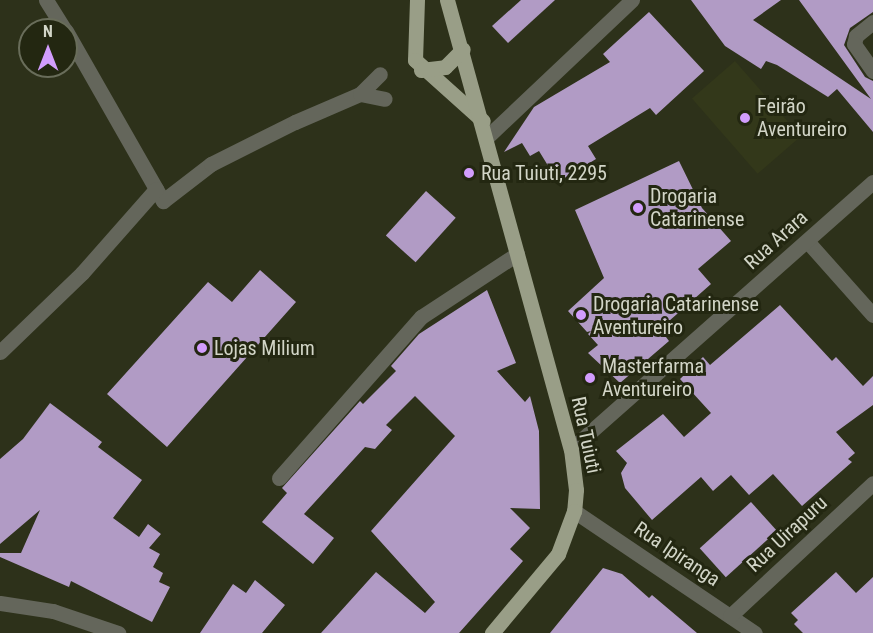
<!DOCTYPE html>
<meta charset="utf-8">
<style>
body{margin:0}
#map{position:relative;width:873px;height:633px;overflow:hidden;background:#2d311a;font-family:"Roboto Condensed",sans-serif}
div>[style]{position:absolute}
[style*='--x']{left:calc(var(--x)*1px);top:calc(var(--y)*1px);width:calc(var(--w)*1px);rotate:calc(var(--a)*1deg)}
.built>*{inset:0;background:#33381a;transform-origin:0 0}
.building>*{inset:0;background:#b19bc5;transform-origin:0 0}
.minor>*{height:15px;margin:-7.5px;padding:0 7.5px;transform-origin:7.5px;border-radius:7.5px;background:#64665b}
.major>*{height:15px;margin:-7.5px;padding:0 7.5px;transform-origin:7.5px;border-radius:7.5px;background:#999e87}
.dots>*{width:16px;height:16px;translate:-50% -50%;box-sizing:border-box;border:3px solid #232711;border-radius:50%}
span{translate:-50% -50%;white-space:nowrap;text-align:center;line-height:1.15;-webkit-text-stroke:6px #232711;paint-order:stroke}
.poi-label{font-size:20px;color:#d2d5c7}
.left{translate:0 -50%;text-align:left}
.street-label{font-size:20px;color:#d2d5c7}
.north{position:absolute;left:18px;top:18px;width:60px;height:60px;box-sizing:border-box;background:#232711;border:2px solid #696d5a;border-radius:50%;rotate:0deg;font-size:16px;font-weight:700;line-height:24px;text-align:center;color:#d2d5c7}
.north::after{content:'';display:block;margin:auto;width:21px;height:27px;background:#d29dfd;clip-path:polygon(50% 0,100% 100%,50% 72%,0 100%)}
</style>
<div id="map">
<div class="built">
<i style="left:735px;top:61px;width:100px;height:57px;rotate:49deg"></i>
</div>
<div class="building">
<i style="clip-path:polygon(521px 0,555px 0,508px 43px,492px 26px)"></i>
<i style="clip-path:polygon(691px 0,781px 0,753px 20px,871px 99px,799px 0,873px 0,873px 12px,850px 28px,844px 45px,865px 77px,873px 81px,873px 132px,837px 89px,828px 97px,777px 65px,766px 61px,761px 69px,725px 46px)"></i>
<i style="clip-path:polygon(649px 12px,704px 71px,656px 115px,650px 108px,588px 146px,596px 159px,558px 182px,539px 151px,530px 156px,522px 143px,504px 152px,534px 107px,610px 62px,603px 54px)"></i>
<i style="clip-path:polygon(679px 161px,702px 208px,731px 241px,698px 269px,711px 284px,660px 329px,669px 341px,620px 383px,588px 353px,598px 345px,588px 334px,591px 331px,587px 332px,568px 311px,604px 278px,575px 210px)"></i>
<i style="left:426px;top:191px;width:40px;height:60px;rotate:42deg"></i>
<i style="clip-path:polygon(260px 270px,296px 302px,167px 447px,107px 394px,208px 282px,232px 302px)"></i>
<i style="clip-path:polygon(487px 290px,516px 363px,497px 371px,525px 402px,530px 396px,539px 431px,540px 509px,510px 508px,530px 528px,510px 549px,523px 561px,459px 633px,321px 633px,376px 572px,425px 613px,435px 602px,371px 531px,455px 436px,415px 396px,386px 425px,392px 430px,375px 449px,365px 447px,304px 514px,334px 538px,313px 564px,262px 522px,287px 493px,282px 488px,360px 401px,363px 404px,396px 371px,391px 366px,419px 334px)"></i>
<i style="clip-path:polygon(780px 305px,832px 361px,836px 357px,863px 386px,873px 376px,873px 405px,836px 432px,855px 453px,848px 459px,852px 462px,802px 506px,773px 474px,749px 495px,731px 475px,713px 491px,701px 477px,652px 520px,625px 488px,621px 473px,627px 463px,616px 451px,663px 414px,684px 437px,711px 413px,680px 379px,703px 357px,710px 365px)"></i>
<i style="clip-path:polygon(50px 403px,102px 442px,98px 447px,142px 480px,113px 518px,139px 537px,148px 524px,161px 534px,149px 548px,160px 554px,153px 567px,163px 573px,159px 582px,170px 587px,152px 622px,71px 581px,69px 587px,0 557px,0 553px,21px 553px,40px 510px,0 544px,0 459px,23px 439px)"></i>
<i style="left:751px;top:502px;width:39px;height:69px;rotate:48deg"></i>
<i style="clip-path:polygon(603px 568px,622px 574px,649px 598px,652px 595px,697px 633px,550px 633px)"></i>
<i style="clip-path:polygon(836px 572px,856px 593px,873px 577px,873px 633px,803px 633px,794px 624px,798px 620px,791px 613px)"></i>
<i style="clip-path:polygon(255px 580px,285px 605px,262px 633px,200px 633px,233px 584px,246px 593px)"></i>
</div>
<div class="minor">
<i style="--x:46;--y:0;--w:36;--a:58"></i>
<i style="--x:873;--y:22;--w:22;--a:141"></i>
<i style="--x:856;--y:36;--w:8;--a:104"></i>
<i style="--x:854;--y:44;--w:33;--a:55"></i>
<i style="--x:66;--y:31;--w:196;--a:60.3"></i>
<i style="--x:163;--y:201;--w:61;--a:-37.6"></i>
<i style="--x:211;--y:164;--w:94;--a:-26.6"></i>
<i style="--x:295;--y:122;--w:71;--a:-23.3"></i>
<i style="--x:360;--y:94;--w:25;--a:11"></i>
<i style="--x:360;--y:94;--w:28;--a:-45"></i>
<i style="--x:486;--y:138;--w:201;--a:-43.4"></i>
<i style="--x:807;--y:241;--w:99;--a:48.3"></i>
<i style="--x:0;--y:352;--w:114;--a:-43.9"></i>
<i style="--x:82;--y:273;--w:112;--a:-48.6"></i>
<i style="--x:571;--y:449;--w:403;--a:-41.5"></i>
<i style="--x:279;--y:478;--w:215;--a:-48.6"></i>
<i style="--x:421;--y:317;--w:115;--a:-33.3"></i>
<i style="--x:574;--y:511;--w:218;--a:34"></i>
<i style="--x:0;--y:603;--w:54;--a:8.6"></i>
<i style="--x:53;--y:611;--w:69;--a:18.7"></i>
<i style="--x:730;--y:616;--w:195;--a:-42.9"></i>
</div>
<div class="major">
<i style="--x:417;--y:0;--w:60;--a:91.9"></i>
<i style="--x:415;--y:60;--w:91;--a:41.9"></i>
<i style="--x:447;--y:0;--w:466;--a:74.6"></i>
<i style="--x:571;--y:449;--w:41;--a:83"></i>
<i style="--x:576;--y:490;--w:21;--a:95"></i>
<i style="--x:574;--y:511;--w:46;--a:110.4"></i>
<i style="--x:558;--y:554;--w:103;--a:129.9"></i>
<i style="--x:421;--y:70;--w:24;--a:-7"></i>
<i style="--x:445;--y:67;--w:25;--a:-45"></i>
</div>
<div class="dots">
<i style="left:745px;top:118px;background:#d29dfd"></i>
<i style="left:469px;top:173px;background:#d29dfd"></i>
<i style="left:638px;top:208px;background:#d29dfd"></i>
<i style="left:581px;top:315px;background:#d29dfd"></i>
<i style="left:202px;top:348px;background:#d29dfd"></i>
<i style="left:590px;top:378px;background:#d29dfd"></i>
</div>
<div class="poi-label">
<span class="left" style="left:757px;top:118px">Feirão<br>Aventureiro</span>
<span class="left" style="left:481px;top:173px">Rua Tuiuti, 2295</span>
<span class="left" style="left:650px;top:208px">Drogaria<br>Catarinense</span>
<span class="left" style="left:593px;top:316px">Drogaria Catarinense<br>Aventureiro</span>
<span class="left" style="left:214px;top:348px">Lojas Milium</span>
<span class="left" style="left:602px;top:378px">Masterfarma<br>Aventureiro</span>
</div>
<div class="street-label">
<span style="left:776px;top:240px;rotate:-42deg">Rua Arara</span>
<span style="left:586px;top:435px;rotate:78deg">Rua Tuiuti</span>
<span style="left:787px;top:534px;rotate:-43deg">Rua Uirapuru</span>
<span style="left:677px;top:554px;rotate:34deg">Rua Ipiranga</span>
</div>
<div class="north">N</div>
</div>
